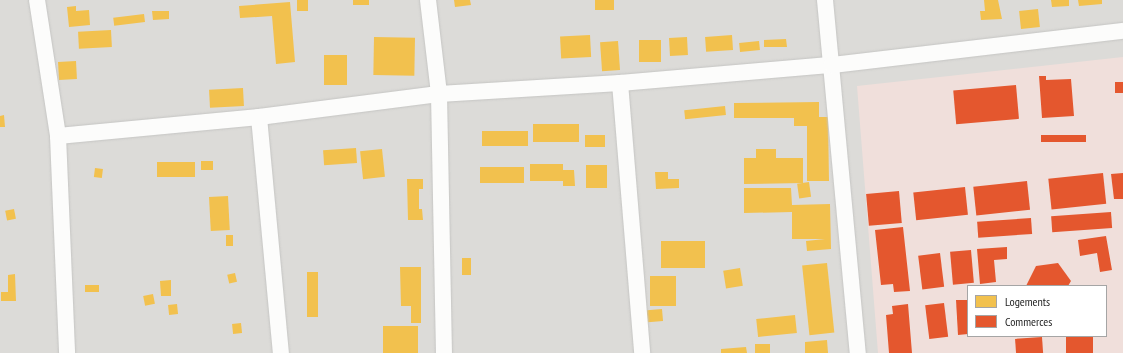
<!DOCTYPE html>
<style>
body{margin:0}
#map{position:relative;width:1123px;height:353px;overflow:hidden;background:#edece7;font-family:"PT Sans Narrow",sans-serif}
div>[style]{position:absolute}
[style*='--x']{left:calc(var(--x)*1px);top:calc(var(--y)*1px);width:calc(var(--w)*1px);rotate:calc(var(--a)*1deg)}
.residential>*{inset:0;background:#dcdbd8}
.commercial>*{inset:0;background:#f0dfdb}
.homes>*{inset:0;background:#f2c14e;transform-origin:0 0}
.shops>*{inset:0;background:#e4572e;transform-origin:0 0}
.roads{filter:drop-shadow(0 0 1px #c5c5c3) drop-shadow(0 0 1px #c5c5c3)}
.street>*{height:16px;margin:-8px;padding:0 8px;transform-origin:8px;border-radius:8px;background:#fcfcfb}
span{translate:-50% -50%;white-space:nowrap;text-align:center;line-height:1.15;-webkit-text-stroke:4px #fff;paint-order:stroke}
.legend{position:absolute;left:967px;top:285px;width:140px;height:52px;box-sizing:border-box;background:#fff;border:1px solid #a5a5a5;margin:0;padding:5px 7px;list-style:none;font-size:12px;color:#1e1e1e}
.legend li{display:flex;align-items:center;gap:8px;height:20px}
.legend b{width:20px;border:1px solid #a5a5a5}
</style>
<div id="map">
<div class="residential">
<i style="clip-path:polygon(evenodd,0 0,1123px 0,1123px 353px,0 353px,0 0,968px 286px,1106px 286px,1106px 336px,968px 336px,968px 286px)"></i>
</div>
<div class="commercial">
<i style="clip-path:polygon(evenodd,1123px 57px,1123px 353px,878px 353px,857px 86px,1123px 57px,968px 286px,1106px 286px,1106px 336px,968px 336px,968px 286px)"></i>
</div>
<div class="homes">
<i style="left:297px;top:0;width:11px;height:11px"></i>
<i style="left:353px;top:0;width:16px;height:5px"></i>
<i style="clip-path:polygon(454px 0,470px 0,471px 5px,455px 7px)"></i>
<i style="left:595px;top:0;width:19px;height:10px"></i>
<i style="clip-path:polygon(984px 0,998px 0,1002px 19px,981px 20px,980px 11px,985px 11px)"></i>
<i style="clip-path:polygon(1051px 0,1069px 0,1069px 6px,1052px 7px)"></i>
<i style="clip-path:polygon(1078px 0,1102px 0,1102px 4px,1079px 6px)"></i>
<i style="clip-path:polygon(290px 2px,295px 62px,276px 64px,272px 16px,240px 18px,239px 6px)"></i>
<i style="clip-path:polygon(76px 6px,76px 11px,89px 10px,90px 25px,69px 27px,67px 7px)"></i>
<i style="left:1038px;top:9px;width:18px;height:19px;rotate:84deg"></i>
<i style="clip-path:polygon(152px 11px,169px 11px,169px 19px,153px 20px)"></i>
<i style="left:144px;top:14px;width:8px;height:31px;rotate:83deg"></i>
<i style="left:111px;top:30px;width:17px;height:33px;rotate:87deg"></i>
<i style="left:590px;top:35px;width:22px;height:30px;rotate:87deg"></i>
<i style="left:732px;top:35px;width:15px;height:27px;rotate:86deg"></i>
<i style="left:374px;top:37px;width:41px;height:38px;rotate:1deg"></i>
<i style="left:687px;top:37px;width:18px;height:18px;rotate:87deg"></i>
<i style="clip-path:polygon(786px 39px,787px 47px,764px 47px,764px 40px)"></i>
<i style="left:639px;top:40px;width:22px;height:22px"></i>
<i style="left:618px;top:41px;width:29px;height:18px;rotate:86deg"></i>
<i style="left:759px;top:41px;width:9px;height:20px;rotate:84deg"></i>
<i style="left:324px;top:55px;width:23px;height:30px"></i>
<i style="left:76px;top:61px;width:18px;height:18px;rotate:87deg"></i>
<i style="left:243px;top:88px;width:18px;height:34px;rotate:87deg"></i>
<i style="clip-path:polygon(819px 102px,819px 117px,828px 117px,829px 181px,807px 181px,807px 126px,794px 126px,794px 118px,734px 118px,734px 103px)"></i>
<i style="left:725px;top:106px;width:9px;height:41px;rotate:84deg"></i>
<i style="clip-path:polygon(4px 115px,5px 127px,0 127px,0 116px)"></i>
<i style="left:579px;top:124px;width:18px;height:46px;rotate:90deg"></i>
<i style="left:528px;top:131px;width:15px;height:46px;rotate:90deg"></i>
<i style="left:585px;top:135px;width:20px;height:12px"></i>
<i style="left:356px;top:148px;width:15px;height:33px;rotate:86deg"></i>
<i style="left:382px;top:149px;width:28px;height:22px;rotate:84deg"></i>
<i style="clip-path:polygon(756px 149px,776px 149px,776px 158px,803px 158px,803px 183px,744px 184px,744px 158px,756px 158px)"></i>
<i style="left:201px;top:161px;width:12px;height:9px"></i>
<i style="left:195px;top:162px;width:15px;height:38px;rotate:90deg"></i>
<i style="clip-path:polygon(530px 164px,563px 164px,563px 170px,574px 170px,575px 186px,563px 186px,563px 181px,530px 181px)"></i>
<i style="left:586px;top:165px;width:21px;height:23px"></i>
<i style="left:480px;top:167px;width:44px;height:16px"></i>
<i style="left:95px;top:168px;width:8px;height:9px;rotate:7deg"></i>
<i style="clip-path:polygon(655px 172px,668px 172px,668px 179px,679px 179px,679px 188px,656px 189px)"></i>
<i style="clip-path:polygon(407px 179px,423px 179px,423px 189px,419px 189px,419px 209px,422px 209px,423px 220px,408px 220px)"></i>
<i style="left:809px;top:182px;width:15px;height:12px;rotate:82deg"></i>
<i style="clip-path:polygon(744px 188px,791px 188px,792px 205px,830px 204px,831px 249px,807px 251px,806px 241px,825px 239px,792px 239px,792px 212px,744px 213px)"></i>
<i style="left:228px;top:196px;width:34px;height:19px;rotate:87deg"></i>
<i style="left:14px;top:209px;width:10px;height:9px;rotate:79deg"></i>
<i style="left:226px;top:235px;width:7px;height:11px"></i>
<i style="left:661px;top:241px;width:44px;height:27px"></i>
<i style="left:462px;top:258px;width:9px;height:17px"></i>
<i style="left:827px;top:263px;width:70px;height:25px;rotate:84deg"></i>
<i style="clip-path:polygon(400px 267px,421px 267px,421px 323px,411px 323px,411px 306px,401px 306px)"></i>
<i style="left:740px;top:268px;width:18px;height:17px;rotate:81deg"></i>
<i style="left:307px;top:272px;width:11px;height:45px"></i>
<i style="left:235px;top:273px;width:9px;height:8px;rotate:77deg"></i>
<i style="clip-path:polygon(15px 274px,16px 301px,1px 301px,1px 292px,8px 292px,8px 275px)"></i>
<i style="left:676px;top:276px;width:30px;height:26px;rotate:90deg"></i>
<i style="clip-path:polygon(171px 280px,171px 296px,161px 296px,160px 281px)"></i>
<i style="left:99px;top:285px;width:7px;height:14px;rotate:90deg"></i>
<i style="left:153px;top:294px;width:10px;height:10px;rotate:79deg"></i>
<i style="left:177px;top:304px;width:10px;height:9px;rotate:84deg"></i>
<i style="left:662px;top:309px;width:12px;height:18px;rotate:85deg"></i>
<i style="left:795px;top:315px;width:18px;height:39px;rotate:84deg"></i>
<i style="left:241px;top:323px;width:10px;height:9px;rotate:84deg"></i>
<i style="left:383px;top:326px;width:35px;height:27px"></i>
<i style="clip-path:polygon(827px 340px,828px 353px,805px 353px,805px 342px)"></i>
<i style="left:755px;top:344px;width:15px;height:9px"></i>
<i style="clip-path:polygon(746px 347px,747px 353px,721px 353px,721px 349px)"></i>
</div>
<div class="shops">
<i style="clip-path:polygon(1039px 76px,1046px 76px,1046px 80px,1071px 79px,1074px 116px,1042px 118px)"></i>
<i style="left:1115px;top:82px;width:8px;height:11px"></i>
<i style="left:1016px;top:85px;width:34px;height:63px;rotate:85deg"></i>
<i style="left:1086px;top:135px;width:7px;height:45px;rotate:90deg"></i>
<i style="left:1103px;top:173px;width:31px;height:55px;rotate:84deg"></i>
<i style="clip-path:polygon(1123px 173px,1123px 199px,1114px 199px,1111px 174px)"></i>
<i style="left:1027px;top:181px;width:29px;height:54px;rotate:84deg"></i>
<i style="left:965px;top:187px;width:28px;height:52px;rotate:84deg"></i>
<i style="left:899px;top:191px;width:32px;height:33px;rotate:85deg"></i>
<i style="left:1111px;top:212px;width:16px;height:60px;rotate:86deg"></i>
<i style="left:1031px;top:218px;width:16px;height:54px;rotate:86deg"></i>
<i style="clip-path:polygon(903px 227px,910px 291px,894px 292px,893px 284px,881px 285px,875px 230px)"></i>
<i style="clip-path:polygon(1106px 236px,1112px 270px,1100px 272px,1097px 253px,1080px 256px,1078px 240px)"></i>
<i style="clip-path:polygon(1007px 247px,1007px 259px,994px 260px,996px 282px,980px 284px,977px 249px)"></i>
<i style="left:971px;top:250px;width:33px;height:21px;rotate:85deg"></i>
<i style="left:940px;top:253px;width:34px;height:22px;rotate:83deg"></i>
<i style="clip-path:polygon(1058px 263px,1071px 281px,1068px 286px,1026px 286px,1036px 266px)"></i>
<i style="clip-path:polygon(956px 300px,968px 300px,968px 334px,958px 335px)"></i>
<i style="left:944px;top:303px;width:34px;height:19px;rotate:83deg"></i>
<i style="clip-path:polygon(908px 304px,912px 353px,889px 353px,886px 315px,893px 314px,892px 306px)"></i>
<i style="left:1066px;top:336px;width:27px;height:17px"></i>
<i style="left:1042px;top:337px;width:16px;height:27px;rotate:86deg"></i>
</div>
<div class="roads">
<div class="street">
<i style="--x:37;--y:0;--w:138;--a:81.2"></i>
<i style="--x:58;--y:136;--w:217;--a:87.6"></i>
<i style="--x:428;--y:0;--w:95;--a:83.3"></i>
<i style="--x:439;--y:94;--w:259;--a:88.9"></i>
<i style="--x:825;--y:0;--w:355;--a:84.7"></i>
<i style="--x:620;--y:83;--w:271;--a:85.3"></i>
<i style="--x:259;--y:117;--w:237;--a:84.7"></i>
<i style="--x:58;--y:136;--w:202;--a:-5.4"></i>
<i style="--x:259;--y:117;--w:181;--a:-7.3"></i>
<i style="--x:439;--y:94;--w:181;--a:-3.5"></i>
<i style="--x:620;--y:83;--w:213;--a:-4.9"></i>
<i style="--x:832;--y:65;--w:293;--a:-6.7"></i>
</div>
</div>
<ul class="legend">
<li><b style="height:11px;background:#f2c14e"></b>Logements</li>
<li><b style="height:11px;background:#e4572e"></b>Commerces</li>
</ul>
</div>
